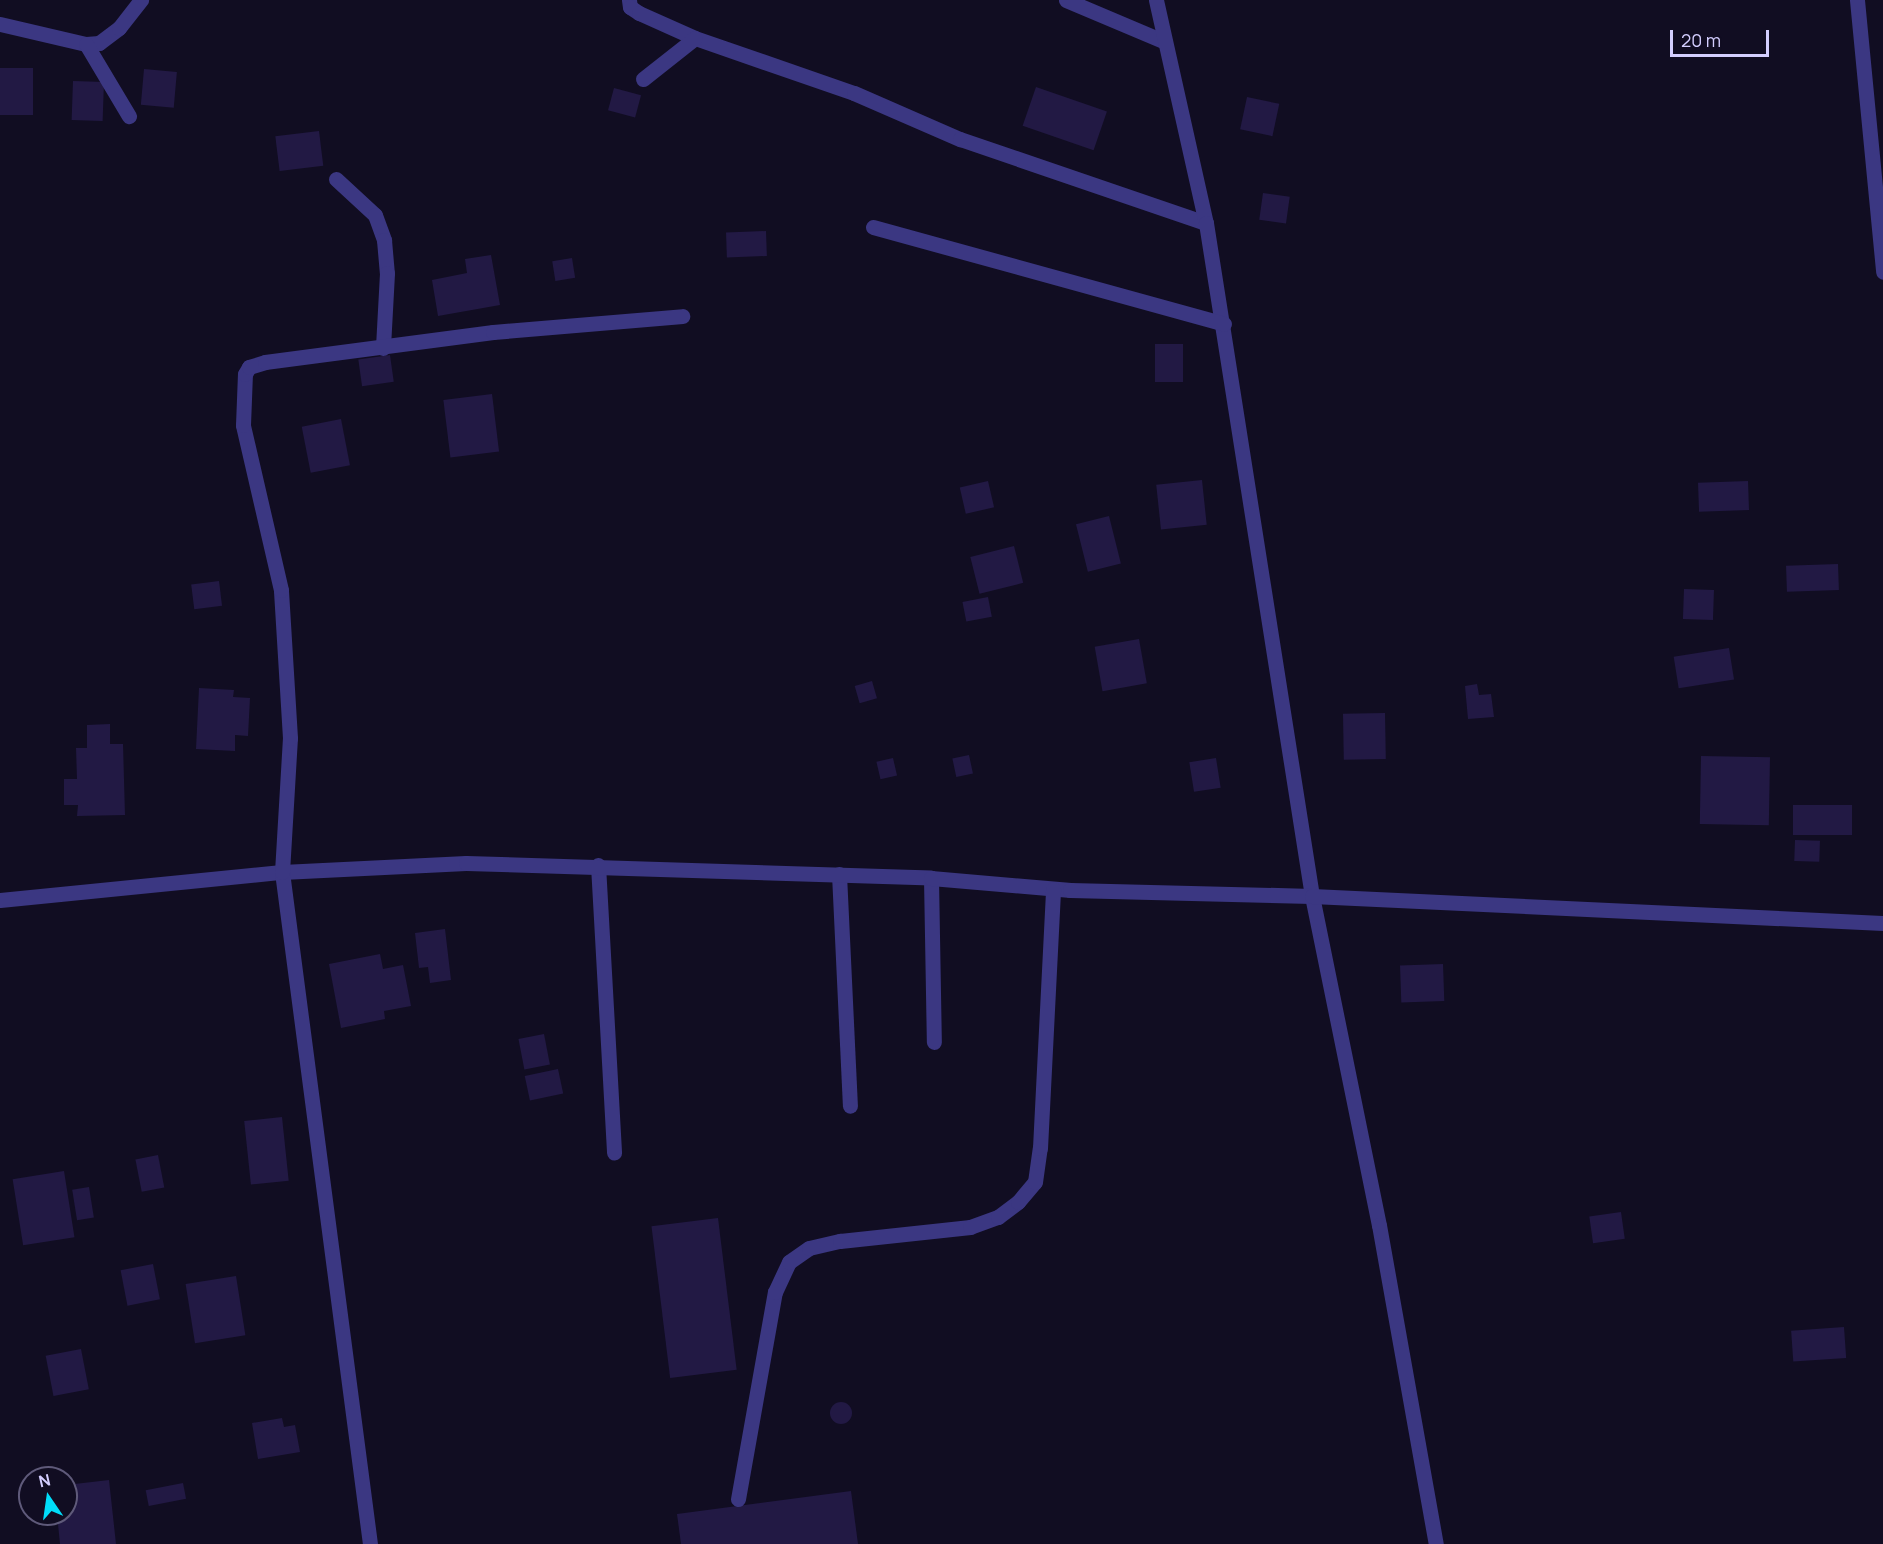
<!DOCTYPE html>
<style>
body{margin:0}
#map{position:relative;width:1883px;height:1544px;overflow:hidden;background:#110d22;font-family:Manrope,sans-serif}
div>[style]{position:absolute}
[style*='--x']{left:calc(var(--x)*1px);top:calc(var(--y)*1px);width:calc(var(--w)*1px);rotate:calc(var(--a)*1deg)}
.building>*{inset:0;background:#221944;transform-origin:0 0}
.round{border-radius:50%}
.minor>*{height:15px;margin:-7.5px;padding:0 7.5px;transform-origin:7.5px;border-radius:7.5px;background:#3b3782}
span{translate:-50% -50%;white-space:nowrap;text-align:center;line-height:1.15;-webkit-text-stroke:6px #110d22;paint-order:stroke}
.north{position:absolute;left:18px;top:1466px;width:60px;height:60px;box-sizing:border-box;background:#110d22;border:2px solid #5f5a7a;border-radius:50%;rotate:347deg;font-size:16px;font-weight:700;line-height:24px;text-align:center;color:#d4ceff}
.north::after{content:'';display:block;margin:auto;width:21px;height:27px;background:#00ddf9;clip-path:polygon(50% 0,100% 100%,50% 72%,0 100%)}
.scale{position:absolute;left:1670px;top:30px;width:99px;height:27px;box-sizing:border-box;border:3px solid #d4ceff;border-top:0;padding-left:8px;font-size:18px;line-height:21px;white-space:nowrap;color:#d4ceff;-webkit-text-stroke:4px #110d22;paint-order:stroke}
</style>
<div id="map">
<div class="building">
<i style="left:0;top:68px;width:33px;height:47px"></i>
<i style="left:144px;top:69px;width:33px;height:36px;rotate:5deg"></i>
<i style="left:73px;top:81px;width:31px;height:39px;rotate:2deg"></i>
<i style="left:1036px;top:87px;width:75px;height:41px;rotate:19deg"></i>
<i style="left:614px;top:88px;width:28px;height:23px;rotate:15deg"></i>
<i style="left:1247px;top:97px;width:33px;height:33px;rotate:12deg"></i>
<i style="left:319px;top:131px;width:35px;height:44px;rotate:83deg"></i>
<i style="left:1263px;top:193px;width:27px;height:27px;rotate:8deg"></i>
<i style="left:766px;top:231px;width:25px;height:40px;rotate:88deg"></i>
<i style="clip-path:polygon(491px 255px,500px 305px,438px 316px,432px 280px,467px 273px,465px 259px)"></i>
<i style="left:572px;top:258px;width:20px;height:20px;rotate:81deg"></i>
<i style="left:1155px;top:344px;width:28px;height:38px"></i>
<i style="left:390px;top:355px;width:27px;height:32px;rotate:82deg"></i>
<i style="left:492px;top:394px;width:58px;height:49px;rotate:83deg"></i>
<i style="left:341px;top:419px;width:47px;height:40px;rotate:79deg"></i>
<i style="left:1202px;top:480px;width:45px;height:46px;rotate:84deg"></i>
<i style="left:988px;top:481px;width:27px;height:29px;rotate:77deg"></i>
<i style="left:1748px;top:481px;width:29px;height:50px;rotate:88deg"></i>
<i style="left:1109px;top:516px;width:49px;height:34px;rotate:76deg"></i>
<i style="left:1014px;top:546px;width:38px;height:45px;rotate:76deg"></i>
<i style="left:1838px;top:564px;width:26px;height:52px;rotate:88deg"></i>
<i style="left:219px;top:581px;width:25px;height:28px;rotate:83deg"></i>
<i style="left:1684px;top:589px;width:30px;height:30px;rotate:2deg"></i>
<i style="left:988px;top:597px;width:20px;height:26px;rotate:79deg"></i>
<i style="left:1139px;top:639px;width:45px;height:45px;rotate:80deg"></i>
<i style="left:1729px;top:648px;width:32px;height:56px;rotate:81deg"></i>
<i style="left:872px;top:681px;width:18px;height:18px;rotate:74deg"></i>
<i style="clip-path:polygon(1477px 684px,1479px 695px,1491px 694px,1494px 717px,1468px 719px,1465px 686px)"></i>
<i style="clip-path:polygon(199px 688px,234px 690px,233px 697px,250px 698px,248px 736px,235px 735px,235px 751px,196px 749px)"></i>
<i style="left:1385px;top:713px;width:46px;height:42px;rotate:89deg"></i>
<i style="clip-path:polygon(110px 724px,110px 744px,123px 744px,125px 815px,77px 816px,78px 805px,64px 805px,64px 779px,77px 779px,76px 748px,87px 748px,87px 725px)"></i>
<i style="left:969px;top:755px;width:19px;height:17px;rotate:78deg"></i>
<i style="left:1701px;top:756px;width:69px;height:68px;rotate:1deg"></i>
<i style="left:893px;top:758px;width:18px;height:17px;rotate:77deg"></i>
<i style="left:1216px;top:758px;width:30px;height:27px;rotate:81deg"></i>
<i style="left:1852px;top:805px;width:30px;height:59px;rotate:90deg"></i>
<i style="left:1795px;top:840px;width:25px;height:21px;rotate:2deg"></i>
<i style="clip-path:polygon(445px 929px,451px 980px,430px 983px,428px 967px,419px 968px,415px 933px)"></i>
<i style="clip-path:polygon(380px 954px,383px 969px,403px 965px,411px 1006px,384px 1011px,385px 1019px,341px 1028px,329px 964px)"></i>
<i style="left:1443px;top:964px;width:37px;height:43px;rotate:88deg"></i>
<i style="left:544px;top:1034px;width:31px;height:26px;rotate:79deg"></i>
<i style="left:558px;top:1069px;width:25px;height:34px;rotate:78deg"></i>
<i style="left:282px;top:1117px;width:64px;height:38px;rotate:84deg"></i>
<i style="left:158px;top:1155px;width:33px;height:23px;rotate:79deg"></i>
<i style="left:64px;top:1171px;width:67px;height:52px;rotate:81deg"></i>
<i style="left:89px;top:1187px;width:31px;height:17px;rotate:81deg"></i>
<i style="left:1621px;top:1212px;width:27px;height:32px;rotate:82deg"></i>
<i style="left:718px;top:1218px;width:153px;height:67px;rotate:83deg"></i>
<i style="left:153px;top:1264px;width:36px;height:33px;rotate:79deg"></i>
<i style="left:236px;top:1276px;width:60px;height:51px;rotate:81deg"></i>
<i style="left:1844px;top:1327px;width:31px;height:53px;rotate:86deg"></i>
<i style="left:81px;top:1349px;width:41px;height:36px;rotate:79deg"></i>
<i class="round" style="left:830px;top:1402px;width:22px;height:22px"></i>
<i style="clip-path:polygon(282px 1418px,284px 1427px,295px 1425px,300px 1452px,258px 1459px,252px 1423px)"></i>
<i style="clip-path:polygon(109px 1480px,116px 1544px,60px 1544px,57px 1514px,66px 1514px,66px 1485px)"></i>
<i style="left:183px;top:1483px;width:16px;height:38px;rotate:79deg"></i>
<i style="clip-path:polygon(851px 1491px,858px 1544px,681px 1544px,677px 1514px)"></i>
</div>
<div class="minor">
<i style="--x:629;--y:0;--w:7;--a:82"></i>
<i style="--x:630;--y:7;--w:11;--a:34"></i>
<i style="--x:639;--y:13;--w:61;--a:24.1"></i>
<i style="--x:695;--y:38;--w:168;--a:19.1"></i>
<i style="--x:854;--y:93;--w:116;--a:23.5"></i>
<i style="--x:960;--y:139;--w:260;--a:18.9"></i>
<i style="--x:1066;--y:0;--w:105;--a:22.9"></i>
<i style="--x:1156;--y:0;--w:229;--a:77.4"></i>
<i style="--x:1206;--y:223;--w:681;--a:81.05"></i>
<i style="--x:1312;--y:896;--w:336;--a:78.5"></i>
<i style="--x:1379;--y:1225;--w:324;--a:79.9"></i>
<i style="--x:1857;--y:0;--w:273;--a:84.5"></i>
<i style="--x:0;--y:24;--w:88;--a:13.1"></i>
<i style="--x:86;--y:44;--w:13;--a:-4"></i>
<i style="--x:99;--y:43;--w:25;--a:-37"></i>
<i style="--x:119;--y:28;--w:36;--a:-52"></i>
<i style="--x:86;--y:44;--w:84;--a:59.2"></i>
<i style="--x:643;--y:79;--w:66;--a:-38.3"></i>
<i style="--x:336;--y:179;--w:53;--a:42.7"></i>
<i style="--x:375;--y:215;--w:27;--a:70"></i>
<i style="--x:384;--y:240;--w:33;--a:85"></i>
<i style="--x:387;--y:273;--w:75;--a:93.1"></i>
<i style="--x:873;--y:227;--w:364;--a:15.4"></i>
<i style="--x:598;--y:865;--w:288;--a:86.8"></i>
<i style="--x:839;--y:874;--w:232;--a:87.3"></i>
<i style="--x:931;--y:878;--w:164;--a:89"></i>
<i style="--x:0;--y:900;--w:283;--a:-5.7"></i>
<i style="--x:282;--y:872;--w:184;--a:-2.8"></i>
<i style="--x:466;--y:863;--w:465;--a:1.8"></i>
<i style="--x:931;--y:878;--w:140;--a:4.9"></i>
<i style="--x:1070;--y:890;--w:242;--a:1.4"></i>
<i style="--x:1312;--y:896;--w:572;--a:2.71"></i>
<i style="--x:738;--y:1499;--w:210;--a:-79.9"></i>
<i style="--x:775;--y:1292;--w:33;--a:-65"></i>
<i style="--x:789;--y:1262;--w:24;--a:-35"></i>
<i style="--x:809;--y:1248;--w:32;--a:-13"></i>
<i style="--x:840;--y:1241;--w:131;--a:-6.1"></i>
<i style="--x:970;--y:1227;--w:30;--a:-20"></i>
<i style="--x:998;--y:1217;--w:25;--a:-37"></i>
<i style="--x:1018;--y:1202;--w:26;--a:-50"></i>
<i style="--x:1035;--y:1182;--w:34;--a:-82"></i>
<i style="--x:1040;--y:1148;--w:259;--a:-87.1"></i>
<i style="--x:370;--y:1544;--w:678;--a:-97.46"></i>
<i style="--x:282;--y:872;--w:134;--a:-86.6"></i>
<i style="--x:290;--y:738;--w:148;--a:-93.5"></i>
<i style="--x:281;--y:590;--w:169;--a:-103"></i>
<i style="--x:243;--y:425;--w:51;--a:-87.8"></i>
<i style="--x:245;--y:374;--w:8;--a:-60"></i>
<i style="--x:249;--y:367;--w:17;--a:-17"></i>
<i style="--x:265;--y:362;--w:230;--a:-7.5"></i>
<i style="--x:493;--y:332;--w:190;--a:-4.8"></i>
</div>
<div class="north">N</div>
<div class="scale">20 m</div>
</div>
